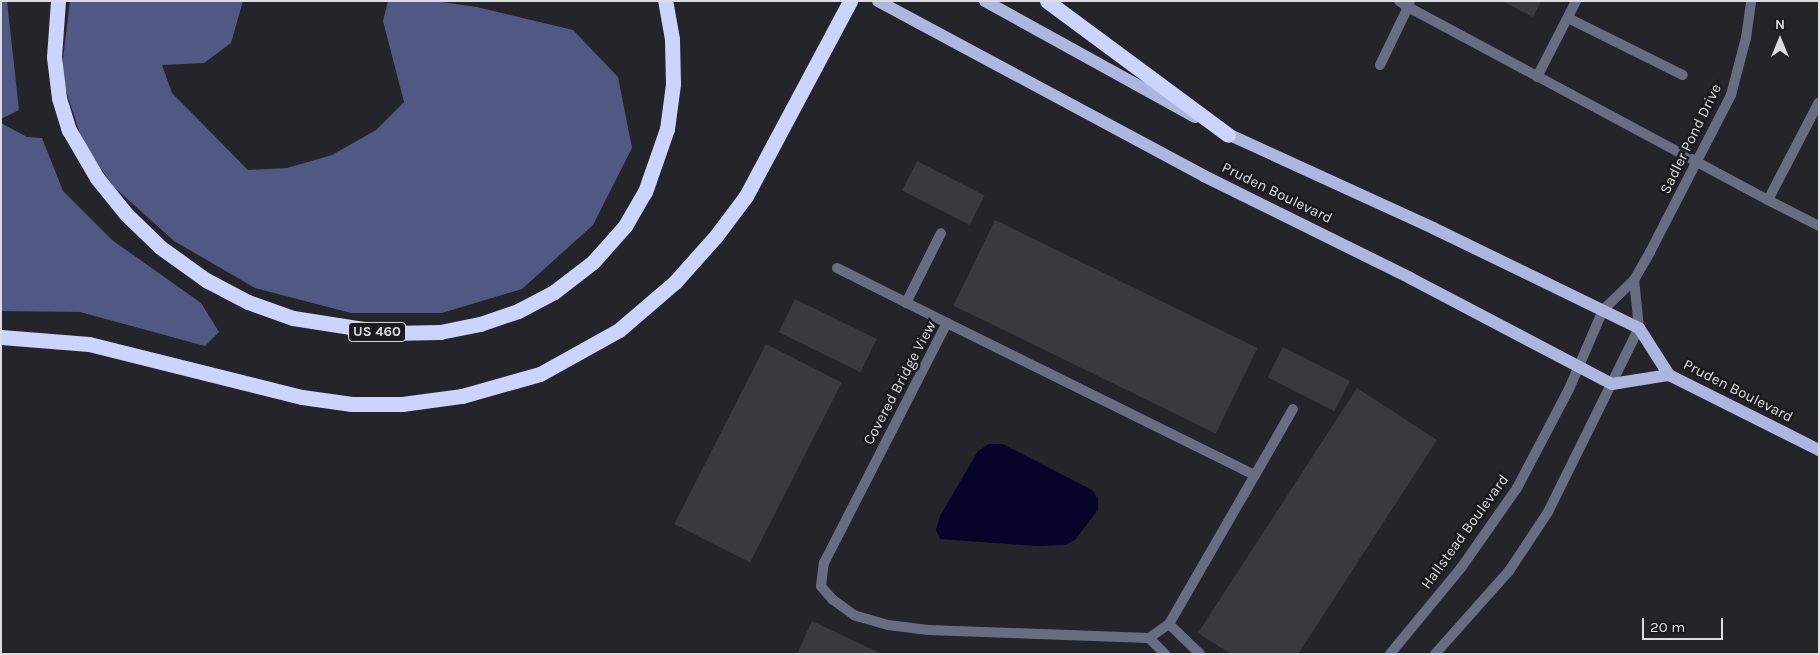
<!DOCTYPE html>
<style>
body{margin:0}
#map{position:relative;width:1820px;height:655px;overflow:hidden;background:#24252a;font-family:Karla,sans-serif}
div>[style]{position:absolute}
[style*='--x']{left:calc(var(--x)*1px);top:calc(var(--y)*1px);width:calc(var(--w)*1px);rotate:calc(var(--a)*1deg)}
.forest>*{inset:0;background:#505883}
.water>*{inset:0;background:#060529}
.building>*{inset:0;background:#393a40;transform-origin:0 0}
.service>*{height:10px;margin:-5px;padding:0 5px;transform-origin:5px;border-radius:5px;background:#696d82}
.minor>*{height:10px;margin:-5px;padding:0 5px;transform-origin:5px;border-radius:5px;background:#696d82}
.primary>*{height:12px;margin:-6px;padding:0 6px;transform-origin:6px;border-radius:6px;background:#aeb6e0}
.motorway>*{height:15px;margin:-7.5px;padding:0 7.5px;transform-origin:7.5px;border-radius:7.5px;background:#ccd4fd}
span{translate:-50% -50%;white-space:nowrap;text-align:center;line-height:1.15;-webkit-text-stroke:5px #1a1b21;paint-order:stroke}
.shield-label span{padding:1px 4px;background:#1a1b21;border:1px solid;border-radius:4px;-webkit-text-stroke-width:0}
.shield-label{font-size:14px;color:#dddde1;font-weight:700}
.street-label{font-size:15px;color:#dddde1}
.frame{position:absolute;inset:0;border:2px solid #dddde1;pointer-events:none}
.north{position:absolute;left:1755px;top:15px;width:50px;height:50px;-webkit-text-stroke:4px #1a1b21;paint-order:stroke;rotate:0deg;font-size:14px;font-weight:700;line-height:20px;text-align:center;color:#dddde1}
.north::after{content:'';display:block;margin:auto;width:18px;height:22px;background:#dddde1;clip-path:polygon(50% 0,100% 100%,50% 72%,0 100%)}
.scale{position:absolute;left:1642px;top:618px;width:81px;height:22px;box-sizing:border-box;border:2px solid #dddde1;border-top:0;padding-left:6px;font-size:15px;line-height:18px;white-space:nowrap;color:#dddde1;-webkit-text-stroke:4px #1a1b21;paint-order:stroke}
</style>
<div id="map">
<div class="forest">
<i style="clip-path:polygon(1px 1px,7px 1px,19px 110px,1px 119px)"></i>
<i style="clip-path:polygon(70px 1px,243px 1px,231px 43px,204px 63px,162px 65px,172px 93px,248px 170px,287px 168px,332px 155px,376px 130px,404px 102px,383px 21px,388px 1px,435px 1px,477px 7px,573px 30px,618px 77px,632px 148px,593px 225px,522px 289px,442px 313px,351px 313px,255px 288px,174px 241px,113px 186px,83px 143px,61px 75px)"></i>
<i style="clip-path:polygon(1px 123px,27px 137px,42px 138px,63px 191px,112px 240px,201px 303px,219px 332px,205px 346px,80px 312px,1px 311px)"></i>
</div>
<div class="water">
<i style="clip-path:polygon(989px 444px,1003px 444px,1092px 490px,1098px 498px,1098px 510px,1075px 540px,1065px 545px,1037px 546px,940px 539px,936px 530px,940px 516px,978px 451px)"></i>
</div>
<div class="building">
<i style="clip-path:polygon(1502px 1px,1541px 1px,1533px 17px)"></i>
<i style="left:917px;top:161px;width:76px;height:33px;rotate:27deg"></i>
<i style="left:995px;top:220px;width:292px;height:95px;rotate:26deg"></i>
<i style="left:795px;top:299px;width:91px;height:37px;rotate:26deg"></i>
<i style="left:766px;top:344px;width:85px;height:202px;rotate:27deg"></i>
<i style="left:1283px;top:347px;width:75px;height:34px;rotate:27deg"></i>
<i style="clip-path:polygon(1357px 388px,1437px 440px,1298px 654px,1231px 654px,1198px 633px)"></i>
<i style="clip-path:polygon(812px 621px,882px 654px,797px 654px)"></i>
</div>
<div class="service">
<i style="--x:1410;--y:1;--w:6;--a:108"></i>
<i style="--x:1408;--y:7;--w:408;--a:28.2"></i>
<i style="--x:1768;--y:200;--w:110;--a:-62.5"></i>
<i style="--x:1568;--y:18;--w:128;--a:26.4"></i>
<i style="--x:1380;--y:65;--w:64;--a:-64.2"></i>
<i style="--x:1408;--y:7;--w:11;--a:-146"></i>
<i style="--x:1537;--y:77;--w:85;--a:-62.8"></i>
<i style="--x:1768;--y:200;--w:57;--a:27"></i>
<i style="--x:837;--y:268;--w:123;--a:26.6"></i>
<i style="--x:906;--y:303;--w:78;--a:-63.4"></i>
<i style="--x:1255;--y:475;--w:76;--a:-60.1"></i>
</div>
<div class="minor">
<i style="--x:947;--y:323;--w:343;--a:26.3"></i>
<i style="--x:1255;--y:475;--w:172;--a:120"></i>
<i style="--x:1169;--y:624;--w:24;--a:145"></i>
<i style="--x:1149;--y:638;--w:221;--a:-177.9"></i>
<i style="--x:928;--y:630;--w:40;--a:-172.9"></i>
<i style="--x:888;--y:625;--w:35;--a:-164"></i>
<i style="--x:854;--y:615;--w:26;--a:-144"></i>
<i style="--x:833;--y:600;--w:18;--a:-131"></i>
<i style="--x:821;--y:586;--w:23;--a:-83"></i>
<i style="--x:824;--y:563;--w:270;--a:-62.9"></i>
<i style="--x:1169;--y:624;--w:43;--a:44.1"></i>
<i style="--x:1149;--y:638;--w:23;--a:45"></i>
<i style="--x:1390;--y:654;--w:112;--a:-50.5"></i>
<i style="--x:1461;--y:568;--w:98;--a:-55"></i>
<i style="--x:1517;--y:488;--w:112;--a:-62.3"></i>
<i style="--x:1569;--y:389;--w:86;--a:-66.7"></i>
<i style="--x:1603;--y:310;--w:43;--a:-44.1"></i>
<i style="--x:1634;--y:280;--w:32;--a:-60"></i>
<i style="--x:1650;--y:252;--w:177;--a:-62.7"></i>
<i style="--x:1731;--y:95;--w:59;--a:-75.3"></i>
<i style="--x:1746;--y:38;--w:37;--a:-82"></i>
<i style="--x:1435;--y:654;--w:111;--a:-48.3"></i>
<i style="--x:1509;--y:571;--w:71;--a:-56.5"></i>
<i style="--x:1548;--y:512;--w:205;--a:-63.7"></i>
<i style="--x:1639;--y:328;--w:48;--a:-95.9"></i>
</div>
<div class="primary">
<i style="--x:878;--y:1;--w:370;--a:28.2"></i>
<i style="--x:1204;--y:176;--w:230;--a:26.3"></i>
<i style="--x:1410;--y:278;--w:228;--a:27.7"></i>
<i style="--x:1612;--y:384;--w:58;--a:-9"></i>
<i style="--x:985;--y:1;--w:240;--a:28.9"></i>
<i style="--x:1219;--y:130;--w:235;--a:24.6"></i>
<i style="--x:1433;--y:228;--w:229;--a:25.9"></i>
<i style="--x:1639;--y:328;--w:56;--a:57.4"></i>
<i style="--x:1669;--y:375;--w:168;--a:26.6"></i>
</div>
<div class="motorway">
<i style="--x:58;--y:1;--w:56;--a:94.1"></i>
<i style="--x:54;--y:57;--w:41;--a:83"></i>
<i style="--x:59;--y:98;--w:34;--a:73"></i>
<i style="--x:69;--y:130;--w:56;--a:59.7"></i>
<i style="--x:97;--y:178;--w:46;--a:51.1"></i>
<i style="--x:126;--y:214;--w:47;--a:44.1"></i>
<i style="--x:160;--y:247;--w:57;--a:35.7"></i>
<i style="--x:206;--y:280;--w:47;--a:27.6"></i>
<i style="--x:248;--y:302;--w:48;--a:19.6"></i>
<i style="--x:293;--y:318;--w:97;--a:8.9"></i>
<i style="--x:389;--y:333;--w:51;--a:-1.1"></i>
<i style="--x:440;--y:332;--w:41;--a:-11.3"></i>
<i style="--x:480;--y:324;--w:40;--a:-18.9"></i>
<i style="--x:518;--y:311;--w:41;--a:-27.8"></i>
<i style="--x:554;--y:292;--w:49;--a:-37.6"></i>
<i style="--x:593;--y:262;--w:48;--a:-48.4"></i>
<i style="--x:625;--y:226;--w:39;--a:-60"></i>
<i style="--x:645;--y:192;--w:67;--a:-70.8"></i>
<i style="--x:667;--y:129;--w:45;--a:-82.4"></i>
<i style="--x:673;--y:84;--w:45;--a:-91.3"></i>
<i style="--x:672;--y:39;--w:39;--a:-100"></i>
<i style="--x:1047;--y:1;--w:225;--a:36.5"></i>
<i style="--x:1;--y:337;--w:88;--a:4.5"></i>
<i style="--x:89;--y:344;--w:219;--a:14"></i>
<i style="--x:302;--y:397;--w:50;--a:8"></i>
<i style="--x:352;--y:404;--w:50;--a:0"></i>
<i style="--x:402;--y:404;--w:61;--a:-7.6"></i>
<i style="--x:462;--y:396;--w:81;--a:-15.8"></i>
<i style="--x:540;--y:374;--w:90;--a:-29.1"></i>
<i style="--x:619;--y:330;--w:74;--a:-40.6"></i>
<i style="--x:675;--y:282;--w:62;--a:-48.3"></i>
<i style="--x:716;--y:236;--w:50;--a:-53.1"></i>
<i style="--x:746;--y:196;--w:221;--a:-61.9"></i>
</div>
<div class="shield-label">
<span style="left:377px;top:332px">US 460</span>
</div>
<div class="street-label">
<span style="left:1691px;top:139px;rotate:-64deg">Sadler Pond Drive</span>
<span style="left:1277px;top:193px;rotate:26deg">Pruden Boulevard</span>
<span style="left:900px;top:383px;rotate:-62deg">Covered Bridge View</span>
<span style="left:1738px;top:391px;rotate:27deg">Pruden Boulevard</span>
<span style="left:1465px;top:532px;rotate:-54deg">Hallstead Boulevard</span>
</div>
<div class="frame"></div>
<div class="north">N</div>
<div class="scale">20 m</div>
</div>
